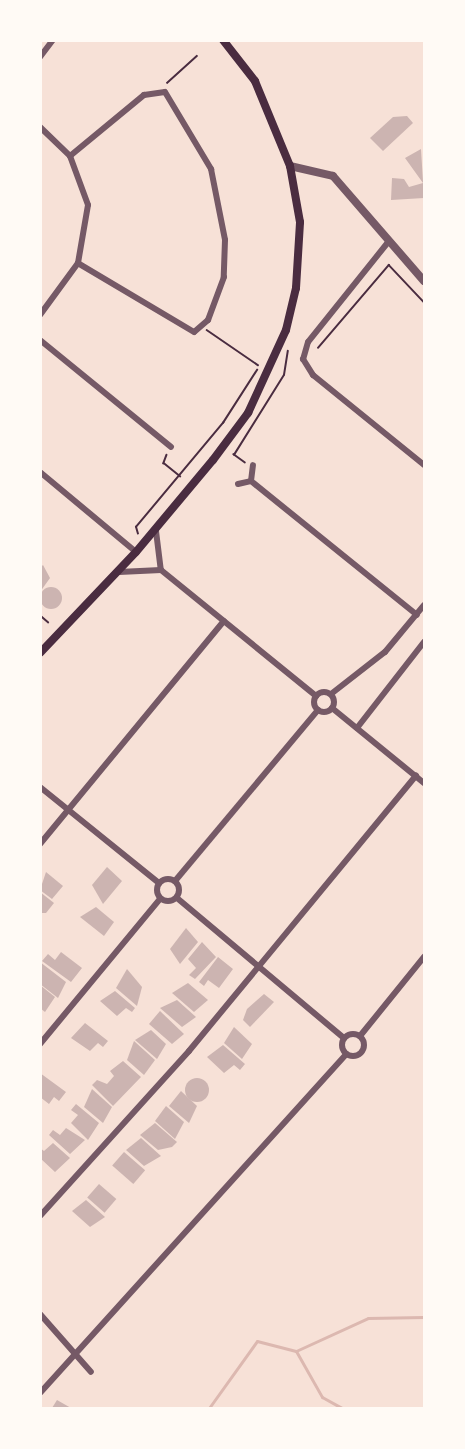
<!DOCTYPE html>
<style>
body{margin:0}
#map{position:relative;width:465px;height:1449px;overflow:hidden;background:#f7e1d7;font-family:"Titillium Web",sans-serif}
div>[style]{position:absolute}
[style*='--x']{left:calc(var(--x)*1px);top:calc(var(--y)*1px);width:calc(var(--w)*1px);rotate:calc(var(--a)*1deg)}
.stream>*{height:3px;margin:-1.5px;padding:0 1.5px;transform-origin:1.5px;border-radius:1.5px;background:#dcb8b0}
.building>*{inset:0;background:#ccb4b1;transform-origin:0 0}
.round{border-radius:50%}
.path>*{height:1.5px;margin:-0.75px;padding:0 0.75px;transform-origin:0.75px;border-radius:0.75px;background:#4a2c40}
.minor>*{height:6px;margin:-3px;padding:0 3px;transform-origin:3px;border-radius:3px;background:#755966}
.minor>.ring{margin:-3px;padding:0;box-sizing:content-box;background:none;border:6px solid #755966;border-radius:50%}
.tertiary>*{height:8px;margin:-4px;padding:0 4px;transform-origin:4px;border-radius:4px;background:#755966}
.secondary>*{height:8px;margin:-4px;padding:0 4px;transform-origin:4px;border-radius:4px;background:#4a2c40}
span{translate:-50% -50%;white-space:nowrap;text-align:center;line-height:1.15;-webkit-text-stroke:6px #fffaf5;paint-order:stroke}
.frame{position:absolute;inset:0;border:42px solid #fffaf5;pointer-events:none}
</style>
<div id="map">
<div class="stream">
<i style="--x:296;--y:1351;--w:79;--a:-24.6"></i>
<i style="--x:368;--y:1318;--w:56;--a:-1"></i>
<i style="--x:209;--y:1408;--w:82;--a:-54.4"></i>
<i style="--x:257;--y:1341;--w:40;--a:14.4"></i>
<i style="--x:296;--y:1351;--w:53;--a:60.5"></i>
<i style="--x:322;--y:1397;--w:23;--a:29"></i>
</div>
<div class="building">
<i style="clip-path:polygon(407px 116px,413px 123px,383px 151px,370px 138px,393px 117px)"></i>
<i style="clip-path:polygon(421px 149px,424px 198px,391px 200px,392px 178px,404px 179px,409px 187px,423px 183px,405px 158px)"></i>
<i style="clip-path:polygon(43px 565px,50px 578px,40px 592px,40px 568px)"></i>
<i class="round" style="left:40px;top:587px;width:22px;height:22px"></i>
<i style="clip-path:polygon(107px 867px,122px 881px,103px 904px,92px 885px)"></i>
<i style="clip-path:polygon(46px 872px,63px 886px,52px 899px,40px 890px)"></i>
<i style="clip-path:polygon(40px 892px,54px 903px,46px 913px,40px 913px)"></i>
<i style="clip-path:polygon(96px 907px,114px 922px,104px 936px,80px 917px)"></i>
<i style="clip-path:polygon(186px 928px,198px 942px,180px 964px,170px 949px)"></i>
<i style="clip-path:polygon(202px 942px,216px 957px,195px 979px,189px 975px,196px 968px,188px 959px)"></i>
<i style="clip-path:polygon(61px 952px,82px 968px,71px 982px,42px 961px,48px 954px,55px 960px)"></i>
<i style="clip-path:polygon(218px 957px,233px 969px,219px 988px,208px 980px,204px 986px,199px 982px)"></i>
<i style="clip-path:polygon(40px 962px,66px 982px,58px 998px,40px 984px)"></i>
<i style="clip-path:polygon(127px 969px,142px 987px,137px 1006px,116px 988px)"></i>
<i style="clip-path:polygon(188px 983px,208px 1000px,194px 1012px,172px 993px)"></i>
<i style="clip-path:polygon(40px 985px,55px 997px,45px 1012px,40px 1008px)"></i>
<i style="clip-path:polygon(115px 991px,135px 1008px,132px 1012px,126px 1008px,117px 1016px,100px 1001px)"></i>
<i style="clip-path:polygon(264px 994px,274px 1002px,250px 1027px,243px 1020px,247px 1009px)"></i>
<i style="clip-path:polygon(177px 1000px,196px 1017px,182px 1027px,160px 1008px)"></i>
<i style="clip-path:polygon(160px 1011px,184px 1034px,172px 1044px,149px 1024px)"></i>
<i style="clip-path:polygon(85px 1023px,108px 1041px,103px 1047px,98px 1043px,90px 1051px,71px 1038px)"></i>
<i style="clip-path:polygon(234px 1027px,252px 1044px,242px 1059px,224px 1043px)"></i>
<i style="clip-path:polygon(151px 1030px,166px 1044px,157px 1059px,135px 1040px)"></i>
<i style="clip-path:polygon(134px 1041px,155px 1060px,144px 1075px,127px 1060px)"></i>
<i style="clip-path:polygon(223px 1045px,245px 1064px,240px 1070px,234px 1065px,224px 1073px,207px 1057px)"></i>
<i style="clip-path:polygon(123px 1061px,141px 1077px,113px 1106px,92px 1085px,97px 1080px,107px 1084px,114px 1076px,110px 1071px)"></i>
<i style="clip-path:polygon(40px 1073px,66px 1092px,59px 1101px,54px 1097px,49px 1104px,40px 1097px)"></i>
<i class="round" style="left:185px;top:1078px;width:24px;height:24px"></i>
<i style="clip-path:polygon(92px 1089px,112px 1107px,103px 1123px,84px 1107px)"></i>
<i style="clip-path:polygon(181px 1091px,197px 1106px,189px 1123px,169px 1106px)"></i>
<i style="clip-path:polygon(76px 1104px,99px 1123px,88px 1140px,71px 1123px,78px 1115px,71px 1110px)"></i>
<i style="clip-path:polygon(166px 1106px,184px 1122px,175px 1139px,155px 1121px)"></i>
<i style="clip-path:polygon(155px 1123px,177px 1142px,172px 1147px,158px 1150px,140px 1135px)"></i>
<i style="clip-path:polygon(66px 1128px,85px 1140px,70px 1154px,49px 1135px,53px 1130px,60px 1135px)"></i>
<i style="clip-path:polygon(141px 1138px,161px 1156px,144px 1166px,126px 1150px)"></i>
<i style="clip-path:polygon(53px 1143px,70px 1158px,55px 1172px,40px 1158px,40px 1148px,44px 1151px)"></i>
<i style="left:124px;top:1152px;width:28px;height:18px;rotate:41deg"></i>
<i style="left:99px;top:1184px;width:23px;height:18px;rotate:41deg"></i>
<i style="clip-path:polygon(86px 1200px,105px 1217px,90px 1227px,72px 1211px)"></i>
<i style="clip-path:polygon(57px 1400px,71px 1408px,52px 1408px)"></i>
</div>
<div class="path">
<i style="--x:167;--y:83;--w:40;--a:-42"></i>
<i style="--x:207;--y:330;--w:62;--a:34.5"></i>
<i style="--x:318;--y:348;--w:109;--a:-49.5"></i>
<i style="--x:389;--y:265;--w:51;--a:46.6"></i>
<i style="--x:167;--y:455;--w:9;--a:111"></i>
<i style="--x:164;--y:463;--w:21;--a:39"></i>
<i style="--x:245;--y:463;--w:14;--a:-144"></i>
<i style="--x:234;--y:455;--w:94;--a:-58"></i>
<i style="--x:284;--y:375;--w:24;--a:-81"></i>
<i style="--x:138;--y:534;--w:7;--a:-106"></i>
<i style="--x:136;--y:527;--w:136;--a:-50.1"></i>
<i style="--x:223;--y:423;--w:63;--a:-57.3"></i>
<i style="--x:40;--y:615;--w:11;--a:41"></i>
</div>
<div class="minor">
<i style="--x:40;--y:57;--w:21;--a:-53"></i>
<i style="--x:40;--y:127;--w:42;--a:44"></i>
<i style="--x:70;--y:156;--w:52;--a:69.8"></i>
<i style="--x:88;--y:205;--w:59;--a:99.8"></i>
<i style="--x:78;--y:263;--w:64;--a:126.2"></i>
<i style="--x:70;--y:156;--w:96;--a:-39.5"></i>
<i style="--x:144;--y:95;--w:21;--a:-8"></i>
<i style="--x:165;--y:92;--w:90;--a:59.1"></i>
<i style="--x:211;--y:169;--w:72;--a:78.8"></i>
<i style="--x:225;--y:240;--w:37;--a:92"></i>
<i style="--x:224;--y:277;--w:46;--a:110.4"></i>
<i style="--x:208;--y:320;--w:18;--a:139"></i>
<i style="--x:194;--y:332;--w:135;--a:-149.3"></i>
<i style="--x:389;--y:241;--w:129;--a:128.7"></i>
<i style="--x:308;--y:342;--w:18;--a:106"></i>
<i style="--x:303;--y:359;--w:19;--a:58"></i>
<i style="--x:313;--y:375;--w:143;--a:39"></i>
<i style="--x:40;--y:340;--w:169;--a:39.2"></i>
<i style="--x:40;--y:472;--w:125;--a:39.8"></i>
<i style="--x:251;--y:481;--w:213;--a:38.9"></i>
<i style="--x:238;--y:484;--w:13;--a:-13"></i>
<i style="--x:251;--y:481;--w:16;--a:-83"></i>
<i style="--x:156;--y:531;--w:39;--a:83"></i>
<i style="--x:119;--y:572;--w:42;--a:-2.7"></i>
<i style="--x:161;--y:570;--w:200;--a:39.1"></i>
<i class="ring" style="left:314px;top:692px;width:14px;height:14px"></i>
<i style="--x:331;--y:694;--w:68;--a:-37.9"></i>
<i style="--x:385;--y:652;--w:61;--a:-50.3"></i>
<i style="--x:332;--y:708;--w:119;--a:39.2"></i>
<i style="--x:357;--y:728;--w:109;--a:-52.1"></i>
<i style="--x:40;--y:787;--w:153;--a:38.9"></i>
<i style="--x:40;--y:844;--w:289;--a:-50.5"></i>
<i class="ring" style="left:157px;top:879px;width:16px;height:16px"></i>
<i style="--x:175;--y:881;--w:223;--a:-50.1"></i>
<i style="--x:177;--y:898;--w:218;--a:40"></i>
<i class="ring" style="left:342px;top:1034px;width:16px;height:16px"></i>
<i style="--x:360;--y:1036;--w:102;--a:-51"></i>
<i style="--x:40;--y:1044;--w:188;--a:-50.4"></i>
<i style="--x:40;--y:1216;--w:222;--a:-47.9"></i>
<i style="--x:189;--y:1051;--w:357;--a:-50.5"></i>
<i style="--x:40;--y:1314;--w:77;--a:48.7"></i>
<i style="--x:40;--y:1393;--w:457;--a:-47.9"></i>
</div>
<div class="tertiary">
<i style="--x:290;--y:166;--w:44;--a:13.1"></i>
<i style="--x:333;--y:176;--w:139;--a:49.1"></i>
</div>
<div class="secondary">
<i style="--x:40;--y:653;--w:139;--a:-46.5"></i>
<i style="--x:136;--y:552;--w:120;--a:-50.1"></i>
<i style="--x:213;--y:460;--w:59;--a:-53.3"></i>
<i style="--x:248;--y:413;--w:91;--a:-65.4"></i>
<i style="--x:286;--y:330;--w:43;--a:-76.6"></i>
<i style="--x:296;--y:288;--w:66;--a:-86.5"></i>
<i style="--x:300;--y:222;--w:57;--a:-100.1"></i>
<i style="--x:290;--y:166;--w:92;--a:-112.4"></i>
<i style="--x:255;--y:81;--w:52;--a:-128"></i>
</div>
<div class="frame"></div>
</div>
